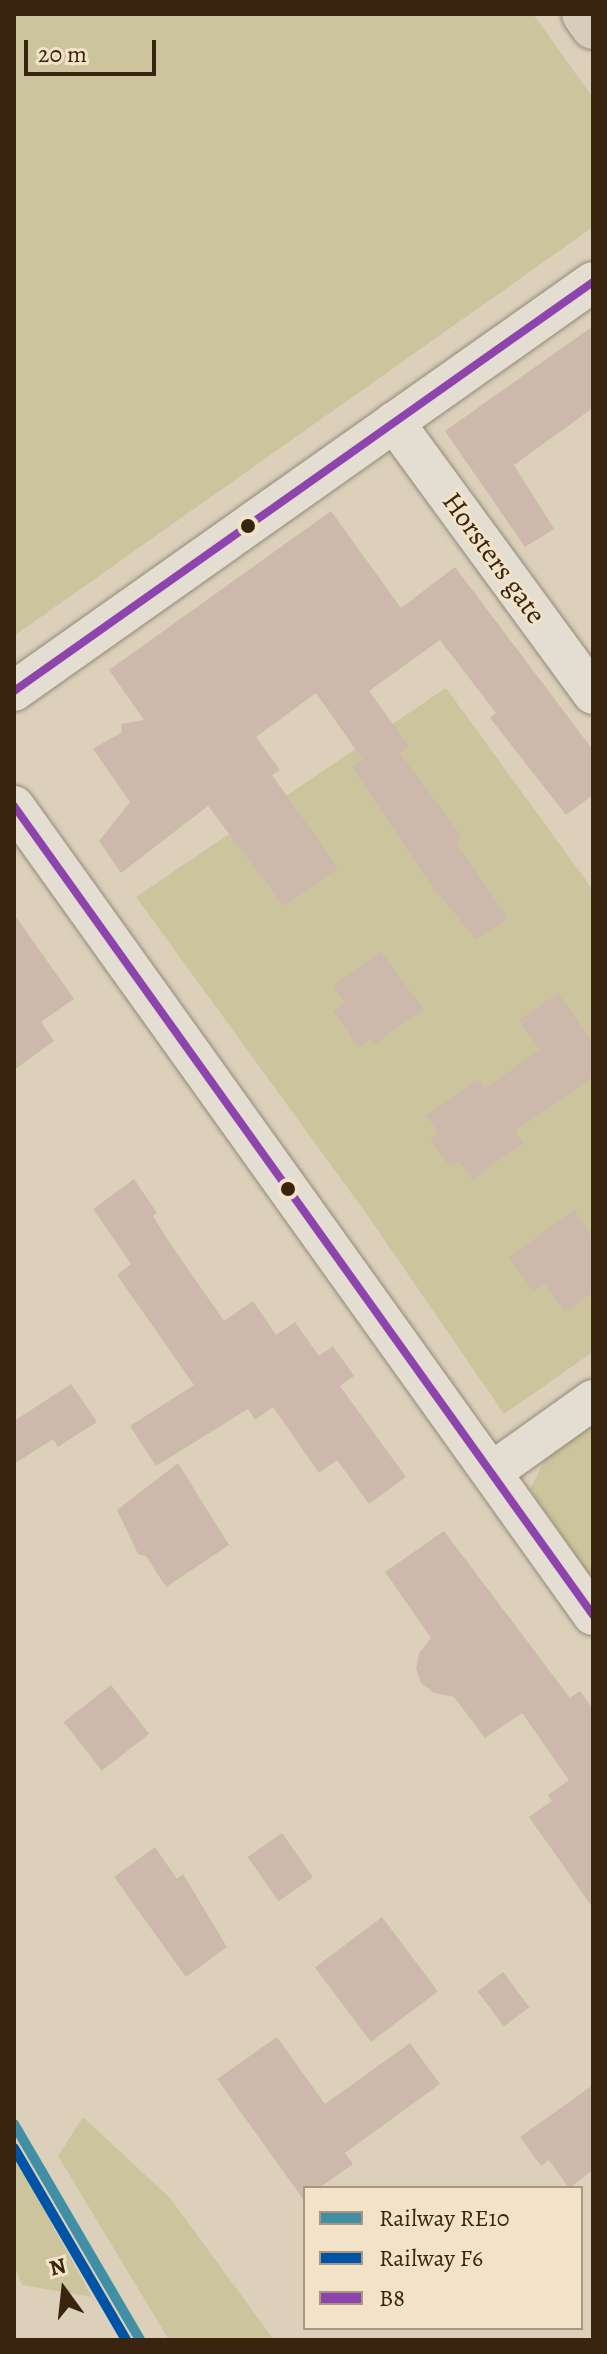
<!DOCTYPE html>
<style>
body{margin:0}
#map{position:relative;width:607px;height:2354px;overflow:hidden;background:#dcd0ba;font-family:Alegreya,serif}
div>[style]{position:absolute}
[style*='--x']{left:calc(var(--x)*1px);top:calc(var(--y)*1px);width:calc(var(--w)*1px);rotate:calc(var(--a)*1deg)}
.green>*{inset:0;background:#ccc49c}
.building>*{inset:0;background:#cdb9ab;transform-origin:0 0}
.roads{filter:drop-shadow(0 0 2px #92897a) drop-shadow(0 0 2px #92897a)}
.minor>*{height:40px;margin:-20px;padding:0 20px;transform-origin:20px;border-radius:20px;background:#e3ddd2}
.primary>*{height:44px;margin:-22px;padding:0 22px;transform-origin:22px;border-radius:22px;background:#d7cdbd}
.bus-1>*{height:8px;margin:-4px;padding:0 4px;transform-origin:4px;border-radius:4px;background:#8e44ad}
.rail-1>*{height:10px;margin:-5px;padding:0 5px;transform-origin:5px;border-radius:5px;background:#408fa4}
.rail-2>*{height:10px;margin:-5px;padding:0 5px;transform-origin:5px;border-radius:5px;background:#0054a6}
.dots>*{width:22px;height:22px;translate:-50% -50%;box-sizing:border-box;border:4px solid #f2e2c8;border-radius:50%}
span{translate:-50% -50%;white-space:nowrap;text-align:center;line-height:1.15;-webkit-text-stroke:6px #f2e2c8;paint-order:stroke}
.street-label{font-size:28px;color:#39250f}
.frame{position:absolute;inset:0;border:16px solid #39250f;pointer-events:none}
.legend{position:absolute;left:303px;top:2186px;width:280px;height:144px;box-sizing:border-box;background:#f2e2c8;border:2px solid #a8967e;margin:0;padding:10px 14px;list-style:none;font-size:24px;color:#39250f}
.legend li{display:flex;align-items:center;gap:16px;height:40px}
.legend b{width:40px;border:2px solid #a8967e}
.north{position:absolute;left:24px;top:2250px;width:80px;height:80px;-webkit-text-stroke:6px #f2e2c8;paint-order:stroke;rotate:345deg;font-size:22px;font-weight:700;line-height:32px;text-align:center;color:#39250f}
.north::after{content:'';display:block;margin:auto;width:28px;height:36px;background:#39250f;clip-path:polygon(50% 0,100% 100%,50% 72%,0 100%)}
.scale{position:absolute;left:24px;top:40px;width:132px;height:36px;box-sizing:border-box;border:4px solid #39250f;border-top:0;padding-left:10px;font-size:24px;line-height:28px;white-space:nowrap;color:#39250f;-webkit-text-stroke:6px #f2e2c8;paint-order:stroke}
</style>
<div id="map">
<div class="green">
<i style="clip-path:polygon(14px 14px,533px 14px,593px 98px,593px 227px,14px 636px)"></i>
<i style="clip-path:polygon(446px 688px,593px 890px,593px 1352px,504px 1414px,368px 1216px,136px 897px)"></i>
<i style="clip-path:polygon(593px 1421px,593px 1581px,530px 1489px,546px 1458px)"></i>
<i style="clip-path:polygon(83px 2117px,170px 2198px,274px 2340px,169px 2340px,58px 2156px)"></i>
<i style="clip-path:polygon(14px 2156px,92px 2297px,22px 2285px,14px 2265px)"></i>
</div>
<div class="building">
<i style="clip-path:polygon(593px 326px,593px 408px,514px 465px,554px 529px,525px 547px,445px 431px)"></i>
<i style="clip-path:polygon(331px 511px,401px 608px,455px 567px,593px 750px,593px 795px,566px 815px,490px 718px,496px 713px,440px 640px,369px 691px,409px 746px,400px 753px,462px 837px,455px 842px,508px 918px,476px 939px,430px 884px,352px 767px,363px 760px,316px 693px,256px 737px,280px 770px,272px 775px,338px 868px,284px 906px,208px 806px,121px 873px,99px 841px,130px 802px,93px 749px,122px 732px,121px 724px,144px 720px,109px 670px)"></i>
<i style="clip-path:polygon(14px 914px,74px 999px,41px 1022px,54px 1041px,14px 1070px)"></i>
<i style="clip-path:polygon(381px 951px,423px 1009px,375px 1044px,371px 1039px,359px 1047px,333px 1011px,345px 1002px,333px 986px)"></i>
<i style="clip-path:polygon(558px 993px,593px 1042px,593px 1077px,515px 1131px,524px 1143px,472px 1179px,459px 1161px,450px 1167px,430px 1139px,439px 1133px,426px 1116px,478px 1079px,485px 1088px,540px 1050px,519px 1020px)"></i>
<i style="clip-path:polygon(134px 1179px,157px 1213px,153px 1216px,168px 1240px,224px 1321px,253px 1301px,276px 1335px,295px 1322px,319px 1356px,333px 1346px,354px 1376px,340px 1386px,406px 1477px,369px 1504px,337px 1460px,319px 1473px,273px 1407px,255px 1420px,248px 1409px,156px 1466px,130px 1426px,194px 1385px,117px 1275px,131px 1264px,93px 1209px)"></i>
<i style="clip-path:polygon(574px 1210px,593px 1237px,593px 1292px,565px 1312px,544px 1283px,533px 1291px,509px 1257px)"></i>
<i style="clip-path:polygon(71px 1384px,97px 1422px,58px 1447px,53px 1439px,14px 1464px,14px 1421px)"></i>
<i style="clip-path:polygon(178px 1463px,229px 1545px,166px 1587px,146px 1556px,138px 1554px,117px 1510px)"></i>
<i style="clip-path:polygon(444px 1531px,570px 1698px,580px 1691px,593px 1709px,593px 1908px,529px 1817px,552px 1801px,548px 1795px,569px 1780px,522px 1713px,485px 1738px,454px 1697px,434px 1693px,421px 1683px,416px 1669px,419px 1653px,431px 1638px,385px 1572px)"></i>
<i style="left:111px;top:1685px;width:62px;height:60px;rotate:52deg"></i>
<i style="left:282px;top:1833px;width:54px;height:42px;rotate:55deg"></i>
<i style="clip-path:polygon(155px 1847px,177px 1879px,183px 1874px,227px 1947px,186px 1977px,114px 1877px)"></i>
<i style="left:382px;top:1917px;width:93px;height:84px;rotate:53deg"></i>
<i style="left:503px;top:1972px;width:44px;height:32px;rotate:53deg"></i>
<i style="clip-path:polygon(277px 2037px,325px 2104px,410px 2043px,440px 2084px,345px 2153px,353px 2164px,319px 2188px,305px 2188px,303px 2199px,217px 2079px)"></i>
<i style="clip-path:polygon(593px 2085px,593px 2170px,569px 2188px,549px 2160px,541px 2166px,520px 2137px)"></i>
</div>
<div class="roads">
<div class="minor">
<i style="--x:394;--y:422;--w:337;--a:53.8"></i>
<i style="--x:14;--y:691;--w:709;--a:-35.24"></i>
<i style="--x:14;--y:806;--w:995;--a:54.41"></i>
<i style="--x:492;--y:1472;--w:124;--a:-35.5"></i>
</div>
<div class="primary">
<i style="--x:584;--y:14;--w:16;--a:55"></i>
</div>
</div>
<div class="bus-1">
<i style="--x:14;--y:691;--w:709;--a:-35.24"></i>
<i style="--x:14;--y:806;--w:995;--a:54.41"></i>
</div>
<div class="rail-1">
<i style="--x:14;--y:2124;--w:250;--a:59.7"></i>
</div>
<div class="rail-2">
<i style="--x:14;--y:2148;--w:222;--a:59.7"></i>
</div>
<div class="dots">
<i style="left:248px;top:526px;background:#39250f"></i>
<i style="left:288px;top:1189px;background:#39250f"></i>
</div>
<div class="street-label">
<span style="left:494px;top:558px;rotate:54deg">Horsters gate</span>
</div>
<div class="frame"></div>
<ul class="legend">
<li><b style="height:10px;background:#408fa4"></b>Railway RE10</li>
<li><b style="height:10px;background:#0054a6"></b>Railway F6</li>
<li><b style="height:10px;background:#8e44ad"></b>B8</li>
</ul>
<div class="north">N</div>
<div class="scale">20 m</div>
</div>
